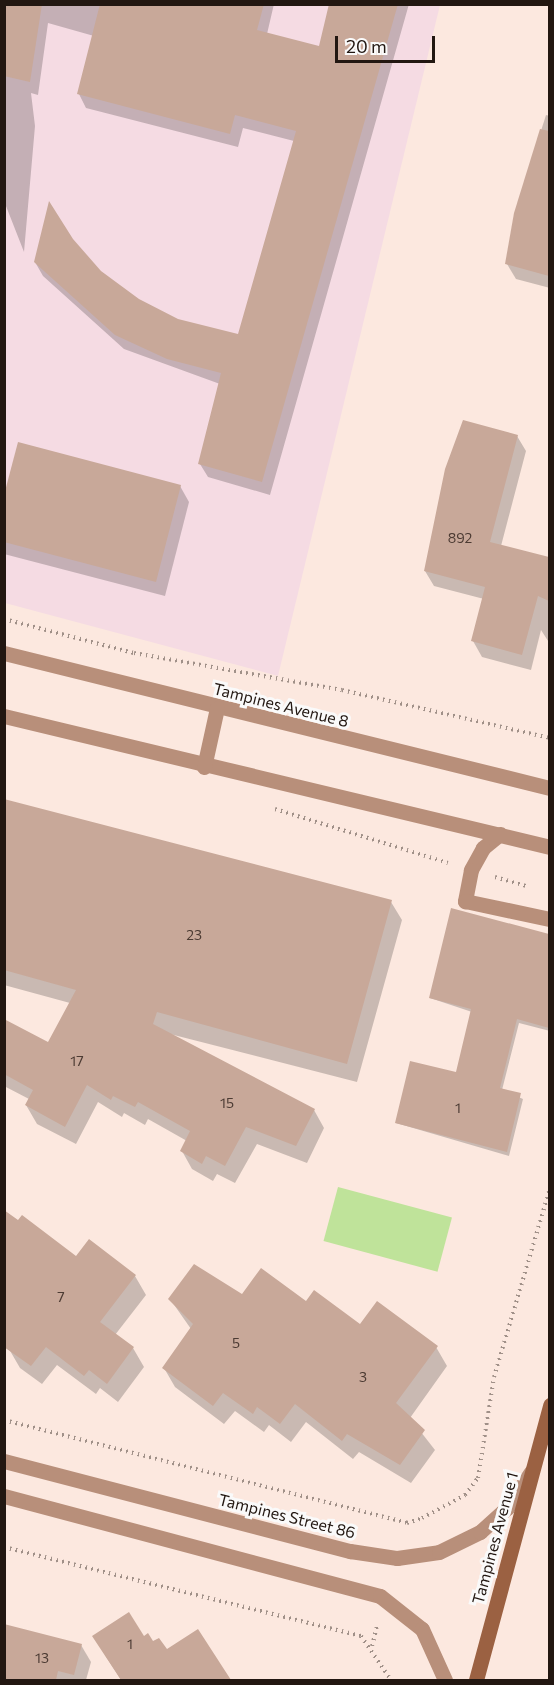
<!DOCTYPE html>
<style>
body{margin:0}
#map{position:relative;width:554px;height:1685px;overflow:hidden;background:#fce8df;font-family:Commissioner,sans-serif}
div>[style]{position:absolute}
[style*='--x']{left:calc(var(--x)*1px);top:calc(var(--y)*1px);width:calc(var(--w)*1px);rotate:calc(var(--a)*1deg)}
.education>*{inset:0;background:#f5dbe3}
.green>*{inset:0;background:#bfe39a;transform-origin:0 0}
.shadow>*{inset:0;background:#0003}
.building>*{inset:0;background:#c8a899}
.path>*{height:4px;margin-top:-2px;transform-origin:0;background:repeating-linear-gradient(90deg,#a09088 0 1.5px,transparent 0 6px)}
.service>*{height:15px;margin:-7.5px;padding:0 7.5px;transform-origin:7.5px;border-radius:7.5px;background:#b88f7a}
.minor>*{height:15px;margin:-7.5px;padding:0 7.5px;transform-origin:7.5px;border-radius:7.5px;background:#b88f7a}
.tertiary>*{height:15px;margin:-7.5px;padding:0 7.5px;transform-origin:7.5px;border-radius:7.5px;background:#b88f7a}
.secondary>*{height:15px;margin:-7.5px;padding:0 7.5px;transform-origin:7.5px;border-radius:7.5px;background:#9b6142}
span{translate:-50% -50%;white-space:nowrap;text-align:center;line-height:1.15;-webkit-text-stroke:6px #fafafa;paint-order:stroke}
.number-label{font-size:14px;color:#4c3b33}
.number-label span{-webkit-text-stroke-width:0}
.street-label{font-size:16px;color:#221711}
.frame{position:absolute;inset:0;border:6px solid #221711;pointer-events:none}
.scale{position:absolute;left:335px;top:36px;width:100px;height:27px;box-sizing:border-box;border:3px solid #221711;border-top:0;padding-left:8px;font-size:18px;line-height:21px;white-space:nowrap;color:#221711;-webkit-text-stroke:4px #fafafa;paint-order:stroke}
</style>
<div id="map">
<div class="education">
<i style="clip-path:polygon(4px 5px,440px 5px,278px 676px,5px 603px)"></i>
</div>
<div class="green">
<i style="left:338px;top:1187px;width:118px;height:56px;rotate:15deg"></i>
</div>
<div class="shadow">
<i style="clip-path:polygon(4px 4px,274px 4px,267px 34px,320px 47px,330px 4px,409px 4px,270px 495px,208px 477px,200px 464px,220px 384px,124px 349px,43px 276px,35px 262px,71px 240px,100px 272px,138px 301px,177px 321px,239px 336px,294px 141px,243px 128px,238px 147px,86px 108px,79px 94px,94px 36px,48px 23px,38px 95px,31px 93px,35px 126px,24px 252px,4px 201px)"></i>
<i style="clip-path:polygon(546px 115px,550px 116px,550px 288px,516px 279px,507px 264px,515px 213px)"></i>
<i style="clip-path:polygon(517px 436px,526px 451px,501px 546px,550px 559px,550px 644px,541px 630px,531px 670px,482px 657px,473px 641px,484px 599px,434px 586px,425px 571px)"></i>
<i style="clip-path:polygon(180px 486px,189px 502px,165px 596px,4px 554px,4px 501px)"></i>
<i style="clip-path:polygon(4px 807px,391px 902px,402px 920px,357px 1082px,166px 1033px,314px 1110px,324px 1128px,307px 1163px,257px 1144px,235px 1183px,217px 1174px,213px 1181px,192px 1169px,182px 1151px,187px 1141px,148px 1119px,145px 1125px,124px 1113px,122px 1117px,98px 1102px,76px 1144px,37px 1124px,26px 1105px,29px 1099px,4px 1086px,4px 1020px,48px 1044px,70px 1003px,4px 985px)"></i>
<i style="clip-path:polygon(452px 910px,550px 936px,550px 1031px,519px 1023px,502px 1090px,523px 1099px,509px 1156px,396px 1123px,457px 1074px,472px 1012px,430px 998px)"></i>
<i style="clip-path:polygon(76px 1258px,135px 1276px,146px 1295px,115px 1335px,133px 1348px,144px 1367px,118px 1402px,100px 1388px,96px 1394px,57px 1365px,42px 1384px,20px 1368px,9px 1349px)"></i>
<i style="clip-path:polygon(242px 1296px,306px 1303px,361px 1327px,436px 1347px,447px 1366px,410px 1418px,435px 1450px,411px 1483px,359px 1452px,353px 1459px,306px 1422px,291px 1442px,269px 1425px,264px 1432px,235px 1411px,224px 1424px,175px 1387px,164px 1368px,191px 1329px,170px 1299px)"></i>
<i style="clip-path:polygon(4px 1626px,81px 1645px,91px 1662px,86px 1680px,4px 1680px)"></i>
<i style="clip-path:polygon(198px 1631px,229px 1680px,121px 1680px,105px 1655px,144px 1638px,166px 1651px)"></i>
</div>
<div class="building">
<i style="clip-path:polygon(4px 4px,42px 4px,30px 82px,4px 76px)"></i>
<i style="clip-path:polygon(100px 4px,264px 4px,257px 30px,319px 46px,329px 4px,398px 4px,262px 482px,198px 464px,221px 373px,167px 359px,115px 335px,34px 262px,49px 201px,73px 239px,101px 271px,139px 299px,178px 319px,238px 334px,296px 131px,235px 115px,230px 134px,77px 94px)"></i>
<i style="clip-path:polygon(540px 129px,549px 131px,549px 276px,505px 264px,514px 213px)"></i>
<i style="clip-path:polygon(463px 420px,518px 435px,490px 542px,549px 557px,549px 601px,538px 596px,522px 655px,471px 641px,485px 587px,424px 571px,445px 469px)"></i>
<i style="clip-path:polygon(18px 442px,181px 485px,156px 582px,4px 542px,4px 495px)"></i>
<i style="clip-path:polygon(4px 799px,392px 900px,347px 1064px,157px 1012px,153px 1024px,315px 1109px,296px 1146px,246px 1127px,225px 1166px,206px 1156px,202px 1164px,180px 1151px,190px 1131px,138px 1102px,135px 1107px,113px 1096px,111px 1100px,87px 1085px,65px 1127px,25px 1105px,33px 1090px,4px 1074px,4px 1019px,48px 1042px,76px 990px,4px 970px)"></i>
<i style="clip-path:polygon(451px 908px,549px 934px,549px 1028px,517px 1019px,500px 1088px,521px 1093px,507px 1152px,395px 1123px,410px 1061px,456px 1072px,471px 1009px,429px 998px)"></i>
<i style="clip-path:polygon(4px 1210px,18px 1220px,22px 1215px,76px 1256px,89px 1239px,136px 1275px,100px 1322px,134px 1347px,107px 1384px,89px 1370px,84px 1376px,46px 1347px,31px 1366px,4px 1347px)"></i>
<i style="clip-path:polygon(194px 1264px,242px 1294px,261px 1268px,306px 1301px,314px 1290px,360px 1324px,377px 1301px,438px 1346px,396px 1403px,425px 1430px,400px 1465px,347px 1434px,342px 1441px,295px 1404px,280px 1424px,257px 1407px,253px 1414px,223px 1393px,213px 1406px,162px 1368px,193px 1324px,168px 1299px)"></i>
<i style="clip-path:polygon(129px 1612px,144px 1636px,148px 1633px,153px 1641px,159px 1638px,167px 1649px,198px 1629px,231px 1680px,121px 1680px,92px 1636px)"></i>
<i style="clip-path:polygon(4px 1624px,82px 1644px,74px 1675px,58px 1671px,56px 1680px,4px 1680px)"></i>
</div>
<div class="path">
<i style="--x:4;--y:619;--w:134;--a:14.7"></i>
<i style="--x:134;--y:653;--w:211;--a:10.1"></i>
<i style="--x:342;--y:690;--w:213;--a:13"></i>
<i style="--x:275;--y:809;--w:181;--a:17.3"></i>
<i style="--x:495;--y:877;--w:32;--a:16"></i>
<i style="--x:4;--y:1420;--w:416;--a:14.3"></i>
<i style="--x:407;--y:1523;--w:16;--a:-18"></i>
<i style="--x:422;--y:1518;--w:49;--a:-28.1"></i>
<i style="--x:465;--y:1495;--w:21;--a:-53"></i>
<i style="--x:478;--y:1478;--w:102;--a:-81"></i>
<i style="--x:494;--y:1377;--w:197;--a:-73.5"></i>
<i style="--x:4;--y:1547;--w:368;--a:14"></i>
<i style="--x:361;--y:1636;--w:53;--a:55.7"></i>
<i style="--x:372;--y:1646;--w:21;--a:-76"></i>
</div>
<div class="service">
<i style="--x:500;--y:834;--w:22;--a:141"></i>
<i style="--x:483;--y:848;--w:25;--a:119"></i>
<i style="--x:471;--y:870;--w:32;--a:101"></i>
<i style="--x:465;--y:901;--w:87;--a:12"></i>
</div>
<div class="minor">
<i style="--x:4;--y:1461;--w:358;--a:14.6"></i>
<i style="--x:350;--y:1551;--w:48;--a:8.5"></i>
<i style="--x:397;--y:1558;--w:42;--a:-8.1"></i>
<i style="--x:439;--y:1552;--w:46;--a:-26"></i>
<i style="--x:480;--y:1532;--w:36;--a:-42"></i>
<i style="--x:507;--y:1508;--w:43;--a:-56.3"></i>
<i style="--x:4;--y:1496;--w:389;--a:14.9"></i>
<i style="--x:380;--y:1596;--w:53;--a:38.2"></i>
<i style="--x:422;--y:1629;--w:56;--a:65.7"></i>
</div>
<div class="tertiary">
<i style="--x:4;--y:653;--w:562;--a:13.89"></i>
<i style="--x:4;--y:716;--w:561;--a:13.49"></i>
<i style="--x:204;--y:767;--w:60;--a:-77.6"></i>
</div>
<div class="secondary">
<i style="--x:476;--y:1680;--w:285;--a:-74.9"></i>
</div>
<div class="number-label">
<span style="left:460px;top:538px">892</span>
<span style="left:194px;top:935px">23</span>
<span style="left:77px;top:1061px">17</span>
<span style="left:227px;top:1103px">15</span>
<span style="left:458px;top:1108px">1</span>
<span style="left:61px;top:1297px">7</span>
<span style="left:236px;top:1343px">5</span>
<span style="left:363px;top:1377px">3</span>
<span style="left:130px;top:1644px">1</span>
<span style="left:42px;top:1658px">13</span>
</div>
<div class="street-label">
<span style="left:281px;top:705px;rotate:14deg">Tampines Avenue 8</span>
<span style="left:287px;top:1516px;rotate:14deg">Tampines Street 86</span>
<span style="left:495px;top:1538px;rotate:-75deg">Tampines Avenue 1</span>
</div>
<div class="frame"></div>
<div class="scale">20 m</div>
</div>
